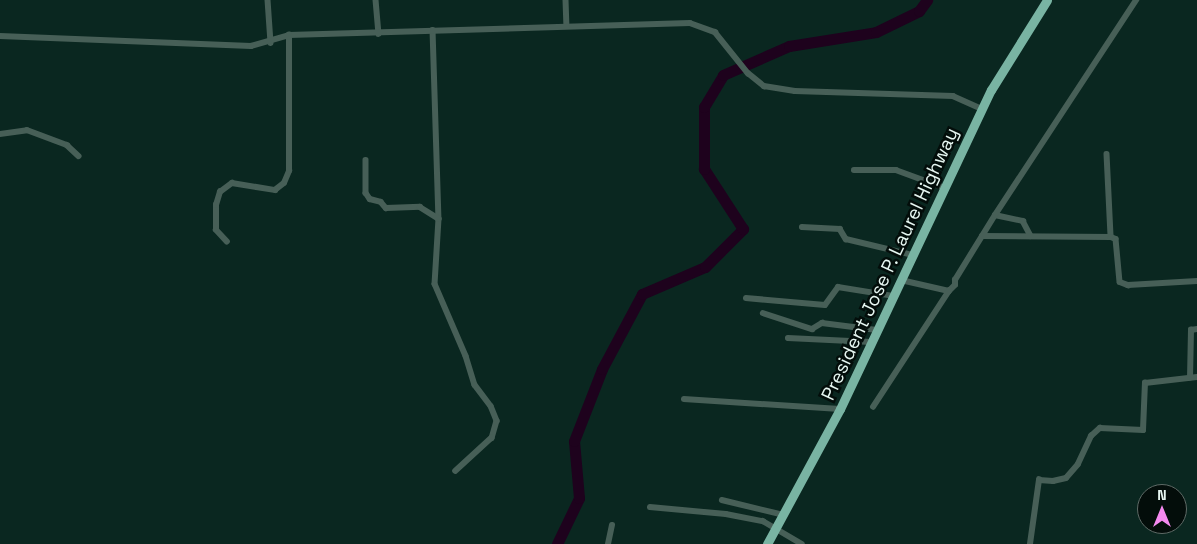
<!DOCTYPE html>
<style>
body{margin:0}
#map{position:relative;width:1197px;height:544px;overflow:hidden;background:#0a2720;font-family:"Space Grotesk",sans-serif}
div>[style]{position:absolute}
[style*='--x']{left:calc(var(--x)*1px);top:calc(var(--y)*1px);width:calc(var(--w)*1px);rotate:calc(var(--a)*1deg)}
.river>*{height:11px;margin:-5.5px;padding:0 5.5px;transform-origin:5.5px;border-radius:5.5px;background:#1e021d}
.minor>*{height:5.5px;margin:-2.75px;padding:0 2.75px;transform-origin:2.75px;border-radius:2.75px;background:#475f57}
.highway>*{height:9px;margin:-4.5px;padding:0 4.5px;transform-origin:4.5px;border-radius:4.5px;background:#79b4a3}
span{translate:-50% -50%;white-space:nowrap;text-align:center;line-height:1.15;-webkit-text-stroke:5px #030d0a;paint-order:stroke}
.street-label{font-size:19px;color:#e6f6f1}
.north{position:absolute;left:1137px;top:484px;width:50px;height:50px;box-sizing:border-box;background:#030d0a;border:1px solid #5e6a66;border-radius:50%;rotate:0deg;font-size:14px;font-weight:700;line-height:20px;text-align:center;color:#e6f6f1}
.north::after{content:'';display:block;margin:auto;width:18px;height:22px;background:#f489ef;clip-path:polygon(50% 0,100% 100%,50% 72%,0 100%)}
</style>
<div id="map">
<div class="river">
<i style="--x:557;--y:544;--w:51;--a:-64.4"></i>
<i style="--x:579;--y:498;--w:57;--a:-95"></i>
<i style="--x:574;--y:441;--w:77;--a:-68.7"></i>
<i style="--x:602;--y:369;--w:85;--a:-61.9"></i>
<i style="--x:642;--y:294;--w:69;--a:-23.2"></i>
<i style="--x:705;--y:267;--w:54;--a:-45"></i>
<i style="--x:743;--y:229;--w:72;--a:-123"></i>
<i style="--x:704;--y:169;--w:62;--a:-90"></i>
<i style="--x:704;--y:107;--w:37;--a:-59"></i>
<i style="--x:723;--y:75;--w:72;--a:-23.7"></i>
<i style="--x:789;--y:46;--w:88;--a:-9.1"></i>
<i style="--x:876;--y:32;--w:48;--a:-26"></i>
<i style="--x:919;--y:11;--w:14;--a:-54"></i>
</div>
<div class="minor">
<i style="--x:268;--y:0;--w:43;--a:86"></i>
<i style="--x:376;--y:0;--w:34;--a:85"></i>
<i style="--x:566;--y:0;--w:26;--a:88"></i>
<i style="--x:433;--y:30;--w:189;--a:88.2"></i>
<i style="--x:439;--y:219;--w:65;--a:93.5"></i>
<i style="--x:435;--y:284;--w:78;--a:66.7"></i>
<i style="--x:466;--y:356;--w:30;--a:73"></i>
<i style="--x:475;--y:385;--w:26;--a:53"></i>
<i style="--x:491;--y:406;--w:16;--a:68"></i>
<i style="--x:497;--y:421;--w:18;--a:106"></i>
<i style="--x:492;--y:438;--w:49;--a:137.5"></i>
<i style="--x:0;--y:36;--w:251;--a:2.3"></i>
<i style="--x:251;--y:46;--w:40;--a:-16"></i>
<i style="--x:289;--y:35;--w:401;--a:-1.7"></i>
<i style="--x:690;--y:23;--w:27;--a:20"></i>
<i style="--x:715;--y:32;--w:53;--a:51.2"></i>
<i style="--x:748;--y:73;--w:21;--a:39"></i>
<i style="--x:764;--y:86;--w:31;--a:9"></i>
<i style="--x:795;--y:91;--w:158;--a:1.8"></i>
<i style="--x:953;--y:96;--w:32;--a:24"></i>
<i style="--x:0;--y:134;--w:27;--a:-8"></i>
<i style="--x:27;--y:130;--w:43;--a:20.6"></i>
<i style="--x:67;--y:145;--w:16;--a:43"></i>
<i style="--x:1107;--y:154;--w:83;--a:87.2"></i>
<i style="--x:366;--y:160;--w:33;--a:90"></i>
<i style="--x:366;--y:193;--w:7;--a:56"></i>
<i style="--x:370;--y:199;--w:11;--a:15"></i>
<i style="--x:381;--y:202;--w:8;--a:50"></i>
<i style="--x:386;--y:208;--w:34;--a:-2"></i>
<i style="--x:420;--y:207;--w:22;--a:32"></i>
<i style="--x:854;--y:170;--w:42;--a:0"></i>
<i style="--x:896;--y:170;--w:52;--a:20.2"></i>
<i style="--x:995;--y:215;--w:29;--a:12"></i>
<i style="--x:1023;--y:221;--w:17;--a:62"></i>
<i style="--x:802;--y:227;--w:38;--a:3"></i>
<i style="--x:840;--y:229;--w:12;--a:59"></i>
<i style="--x:846;--y:239;--w:69;--a:13.4"></i>
<i style="--x:982;--y:236;--w:129;--a:0.4"></i>
<i style="--x:1111;--y:237;--w:5;--a:22"></i>
<i style="--x:1116;--y:239;--w:43;--a:84.7"></i>
<i style="--x:1120;--y:282;--w:9;--a:21"></i>
<i style="--x:1128;--y:285;--w:69;--a:-3.3"></i>
<i style="--x:227;--y:242;--w:16;--a:-133"></i>
<i style="--x:216;--y:230;--w:25;--a:-90"></i>
<i style="--x:216;--y:205;--w:14;--a:-73"></i>
<i style="--x:220;--y:192;--w:15;--a:-37"></i>
<i style="--x:232;--y:183;--w:44;--a:9.2"></i>
<i style="--x:275;--y:190;--w:11;--a:-38"></i>
<i style="--x:284;--y:183;--w:13;--a:-67"></i>
<i style="--x:289;--y:171;--w:136;--a:-90"></i>
<i style="--x:901;--y:280;--w:49;--a:12.9"></i>
<i style="--x:949;--y:291;--w:8;--a:-45"></i>
<i style="--x:955;--y:285;--w:5;--a:-90"></i>
<i style="--x:955;--y:280;--w:76;--a:-58.4"></i>
<i style="--x:995;--y:215;--w:257;--a:-56.7"></i>
<i style="--x:746;--y:298;--w:79;--a:5.1"></i>
<i style="--x:825;--y:305;--w:22;--a:-54"></i>
<i style="--x:838;--y:287;--w:57;--a:9.1"></i>
<i style="--x:763;--y:313;--w:52;--a:18.1"></i>
<i style="--x:812;--y:329;--w:12;--a:-31"></i>
<i style="--x:822;--y:323;--w:55;--a:7.3"></i>
<i style="--x:788;--y:338;--w:83;--a:2.8"></i>
<i style="--x:1190;--y:378;--w:48;--a:-88.8"></i>
<i style="--x:1191;--y:330;--w:6;--a:-9"></i>
<i style="--x:684;--y:399;--w:156;--a:3.7"></i>
<i style="--x:873;--y:407;--w:139;--a:-56.8"></i>
<i style="--x:722;--y:500;--w:64;--a:13.6"></i>
<i style="--x:650;--y:507;--w:76;--a:5.3"></i>
<i style="--x:726;--y:514;--w:38;--a:11"></i>
<i style="--x:763;--y:521;--w:45;--a:30.5"></i>
<i style="--x:608;--y:544;--w:19;--a:-78"></i>
<i style="--x:1030;--y:544;--w:65;--a:-82"></i>
<i style="--x:1039;--y:480;--w:14;--a:4"></i>
<i style="--x:1053;--y:481;--w:13;--a:-13"></i>
<i style="--x:1066;--y:478;--w:18;--a:-49"></i>
<i style="--x:1078;--y:464;--w:31;--a:-65"></i>
<i style="--x:1091;--y:436;--w:12;--a:-42"></i>
<i style="--x:1100;--y:428;--w:43;--a:2.7"></i>
<i style="--x:1143;--y:430;--w:47;--a:-87.6"></i>
<i style="--x:1145;--y:383;--w:52;--a:-6.6"></i>
</div>
<div class="highway">
<i style="--x:767;--y:544;--w:153;--a:-61.6"></i>
<i style="--x:840;--y:409;--w:353;--a:-64.7"></i>
<i style="--x:991;--y:90;--w:106;--a:-58.1"></i>
</div>
<div class="street-label">
<span style="left:890px;top:264px;rotate:-65deg">President Jose P. Laurel Highway</span>
</div>
<div class="north">N</div>
</div>
